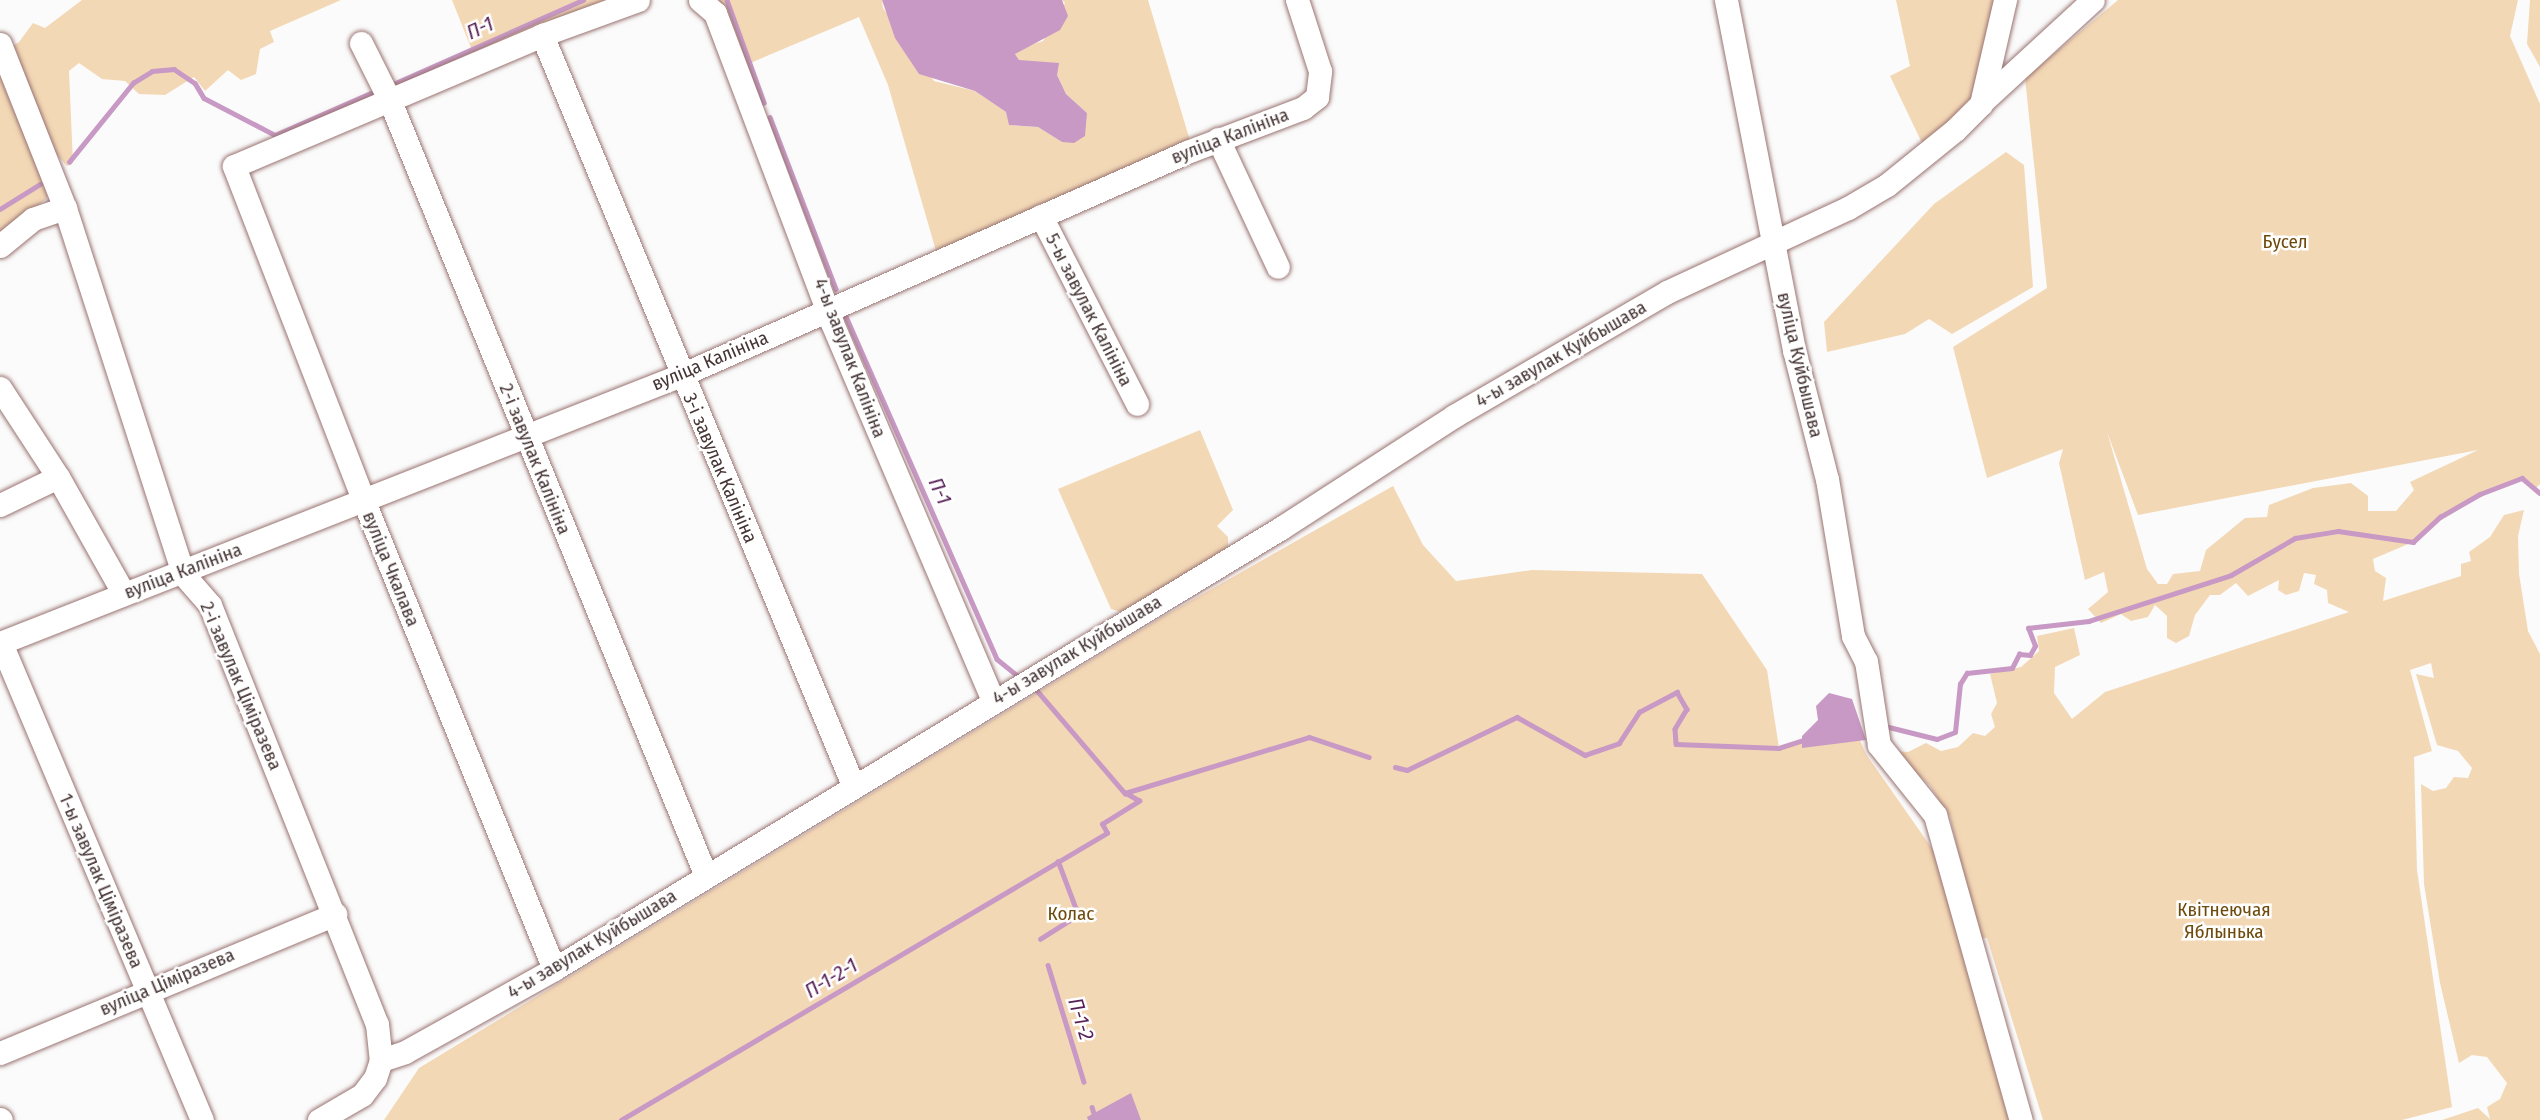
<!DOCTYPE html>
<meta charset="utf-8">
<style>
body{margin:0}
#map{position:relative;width:2540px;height:1120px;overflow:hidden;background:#fbfbfb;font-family:"Fira Sans Condensed",sans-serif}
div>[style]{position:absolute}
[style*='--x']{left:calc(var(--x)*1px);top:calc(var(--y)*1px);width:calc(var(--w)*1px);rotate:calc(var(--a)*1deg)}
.green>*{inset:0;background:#f3d8b6}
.water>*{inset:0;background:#c799c4}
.stream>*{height:4.5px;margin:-2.25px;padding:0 2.25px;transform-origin:2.25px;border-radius:2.25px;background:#c799c4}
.roads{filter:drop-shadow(0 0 2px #997371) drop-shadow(0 0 2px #997371)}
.minor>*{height:23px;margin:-11.5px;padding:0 11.5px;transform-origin:11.5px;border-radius:11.5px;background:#fff}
span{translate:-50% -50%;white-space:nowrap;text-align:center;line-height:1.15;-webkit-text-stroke:5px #fff;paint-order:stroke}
.street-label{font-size:19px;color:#463535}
.park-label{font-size:19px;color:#6e4a0b}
.water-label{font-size:21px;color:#561f56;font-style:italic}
</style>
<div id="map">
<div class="green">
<i style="clip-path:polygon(82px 0,341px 0,270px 31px,274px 42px,260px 49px,256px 74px,241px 80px,228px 70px,205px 91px,194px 77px,165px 95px,139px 94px,125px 81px,102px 79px,79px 63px,69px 71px,73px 163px,67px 166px,54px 152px,47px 198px,0 238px,0 54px,19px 42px,33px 23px,45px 28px)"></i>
<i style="clip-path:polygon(452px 0,626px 0,475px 58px)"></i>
<i style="clip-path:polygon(707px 0,882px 0,883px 8px,934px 81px,975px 91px,1006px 112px,1010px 125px,1038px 127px,1062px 142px,1087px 113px,1066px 94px,1057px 75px,1019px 60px,1015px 54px,1018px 49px,1043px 41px,1065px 3px,1062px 0,1148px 0,1191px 144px,936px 251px,888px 85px,859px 17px,741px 67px)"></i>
<i style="clip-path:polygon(1896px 0,1999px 0,1977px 92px,1950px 125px,1922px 143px,1890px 76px,1910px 66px)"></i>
<i style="clip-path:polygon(evenodd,2118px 0,2518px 0,2510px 36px,2540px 104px,2540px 484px,2535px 489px,2522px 478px,2480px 494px,2440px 517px,2413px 542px,2373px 559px,2375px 571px,2386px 578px,2383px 601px,2461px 576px,2461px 564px,2471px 561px,2469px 552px,2490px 537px,2504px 515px,2524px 510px,2518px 536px,2519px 574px,2528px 631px,2540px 654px,2540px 1120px,2442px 1120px,2478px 1108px,2490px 1119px,2487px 1107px,2500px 1099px,2507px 1083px,2487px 1057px,2472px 1055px,2459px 1063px,2440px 983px,2424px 884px,2421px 784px,2433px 791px,2446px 788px,2454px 777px,2468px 778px,2472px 768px,2458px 751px,2437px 745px,2416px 674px,2434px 678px,2431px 663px,2410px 670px,2432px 751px,2414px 757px,2417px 870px,2452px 1107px,2402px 1120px,2043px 1120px,1987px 938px,1978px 938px,1950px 817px,1930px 786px,1893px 751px,1908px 752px,1926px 743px,1941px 751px,1958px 747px,1973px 733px,1985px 736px,1995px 727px,1991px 714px,1997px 703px,1990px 674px,2021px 667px,2039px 651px,2037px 636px,2074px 628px,2080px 655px,2055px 667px,2054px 693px,2072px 719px,2105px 692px,2349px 612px,2328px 603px,2327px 590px,2314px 584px,2316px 575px,2304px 573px,2299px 591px,2286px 595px,2278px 590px,2279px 580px,2248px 596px,2236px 583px,2220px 595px,2210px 595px,2195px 615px,2189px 636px,2176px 643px,2167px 638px,2167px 616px,2155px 605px,2148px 617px,2131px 621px,2121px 614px,2101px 623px,2088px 609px,2108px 592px,2104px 572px,2085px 580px,2059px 463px,2063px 449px,1987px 478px,1953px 347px,2047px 288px,2025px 78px,2118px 0,2107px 432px,2138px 515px,2478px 450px,2410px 482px,2414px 490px,2396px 511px,2368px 511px,2368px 496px,2351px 483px,2313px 488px,2269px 505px,2267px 517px,2245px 518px,2206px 550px,2200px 571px,2173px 574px,2167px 584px,2158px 584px,2147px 569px,2107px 432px)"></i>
<i style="clip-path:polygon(2530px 0,2540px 0,2540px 67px,2527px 44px)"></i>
<i style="clip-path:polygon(2006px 152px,2024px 165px,2033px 287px,1952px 334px,1929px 319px,1905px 334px,1827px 352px,1824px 322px,1934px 204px)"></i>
<i style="clip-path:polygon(1200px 430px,1233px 510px,1217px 526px,1228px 537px,1228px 549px,1121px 612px,1111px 609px,1058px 489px)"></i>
<i style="clip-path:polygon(1393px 486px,1423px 545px,1456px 581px,1532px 570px,1702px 574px,1767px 670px,1779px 748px,1853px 724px,1866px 754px,1938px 857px,2011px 1120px,384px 1120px,419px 1068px,1164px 616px)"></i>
</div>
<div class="water">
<i style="clip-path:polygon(882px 0,1062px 0,1068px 16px,1060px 30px,1015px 54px,1019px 60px,1059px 63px,1057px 75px,1066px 94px,1087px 113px,1085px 136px,1074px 143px,1062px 142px,1038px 127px,1009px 125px,1006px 112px,975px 91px,919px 74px,895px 38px)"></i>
<i style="clip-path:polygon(1829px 693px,1852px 699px,1866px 740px,1802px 748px,1802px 736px,1818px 720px,1816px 706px)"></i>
<i style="clip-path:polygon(1131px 1093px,1141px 1120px,1088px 1120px,1087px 1117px)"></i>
</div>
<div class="stream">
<i style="--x:727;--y:0;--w:109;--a:70.1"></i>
<i style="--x:391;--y:85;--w:210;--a:-23.9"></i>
<i style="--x:770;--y:117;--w:184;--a:69"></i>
<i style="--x:69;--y:162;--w:102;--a:-51"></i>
<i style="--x:133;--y:83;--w:22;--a:-32"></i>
<i style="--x:152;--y:71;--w:22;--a:-5"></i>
<i style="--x:174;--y:69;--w:25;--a:34"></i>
<i style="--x:195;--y:83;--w:17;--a:59"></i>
<i style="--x:204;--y:98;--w:80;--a:27.5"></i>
<i style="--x:275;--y:135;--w:107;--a:-23.7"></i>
<i style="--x:0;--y:209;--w:47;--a:-32"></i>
<i style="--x:844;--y:312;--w:379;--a:66.2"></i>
<i style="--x:997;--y:659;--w:26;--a:39"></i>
<i style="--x:1034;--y:687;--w:140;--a:49.4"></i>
<i style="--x:1125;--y:793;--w:192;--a:-16.9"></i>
<i style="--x:1309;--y:737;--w:63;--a:18.4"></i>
<i style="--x:1889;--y:727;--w:49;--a:14"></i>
<i style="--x:1937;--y:739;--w:19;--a:-21"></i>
<i style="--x:1955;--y:732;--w:48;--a:-84.1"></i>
<i style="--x:1960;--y:684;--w:13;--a:-58"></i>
<i style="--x:1967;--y:673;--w:45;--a:-6.3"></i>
<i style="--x:2012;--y:668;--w:16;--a:-63"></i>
<i style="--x:2019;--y:654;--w:11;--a:5"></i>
<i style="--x:2030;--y:655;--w:10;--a:-61"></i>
<i style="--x:2035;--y:646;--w:19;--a:-111"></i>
<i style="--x:2028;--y:628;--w:61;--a:-6.5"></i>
<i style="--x:2089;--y:621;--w:149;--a:-17.9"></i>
<i style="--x:2231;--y:575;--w:74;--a:-30"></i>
<i style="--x:2295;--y:538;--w:44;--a:-9.2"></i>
<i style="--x:2338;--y:531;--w:76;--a:8.3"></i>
<i style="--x:2413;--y:542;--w:37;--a:-43"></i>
<i style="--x:2440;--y:517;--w:46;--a:-29.9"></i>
<i style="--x:2480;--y:494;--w:45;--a:-20.9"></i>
<i style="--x:2522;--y:478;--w:23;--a:40"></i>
<i style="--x:1395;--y:767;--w:12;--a:14"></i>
<i style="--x:1407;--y:770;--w:122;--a:-25.7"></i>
<i style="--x:1517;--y:717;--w:78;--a:29.2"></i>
<i style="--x:1585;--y:755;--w:36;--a:-19"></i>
<i style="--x:1619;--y:743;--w:37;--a:-57"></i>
<i style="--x:1639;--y:712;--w:43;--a:-27.8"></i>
<i style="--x:1677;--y:692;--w:20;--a:60"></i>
<i style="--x:1687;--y:709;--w:23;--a:121"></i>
<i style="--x:1675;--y:729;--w:15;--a:86"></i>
<i style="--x:1676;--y:744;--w:103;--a:2.2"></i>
<i style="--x:1779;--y:748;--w:28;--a:-18"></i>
<i style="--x:1040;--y:939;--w:45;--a:-32.3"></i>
<i style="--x:1078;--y:915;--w:57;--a:-110.7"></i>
<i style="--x:1058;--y:862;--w:57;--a:-30.6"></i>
<i style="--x:1107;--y:833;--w:10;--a:-119"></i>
<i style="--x:1102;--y:824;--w:44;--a:-31.9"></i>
<i style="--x:1139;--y:801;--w:16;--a:-150"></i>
<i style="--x:1048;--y:965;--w:122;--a:72.9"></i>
<i style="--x:1092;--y:1107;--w:14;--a:73"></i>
<i style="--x:621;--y:1120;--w:507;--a:-30.56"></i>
</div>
<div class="roads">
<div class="minor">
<i style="--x:700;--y:0;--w:20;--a:41"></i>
<i style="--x:715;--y:13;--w:331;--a:69.3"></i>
<i style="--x:832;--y:323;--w:410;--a:66.9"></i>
<i style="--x:1726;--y:0;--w:357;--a:79"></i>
<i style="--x:1794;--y:350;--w:133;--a:75.7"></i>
<i style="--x:1827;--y:479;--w:159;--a:80.6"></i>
<i style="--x:1853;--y:636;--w:28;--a:63"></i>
<i style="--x:1866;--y:661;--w:85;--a:81.2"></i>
<i style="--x:1879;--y:745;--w:90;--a:51.3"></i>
<i style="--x:1935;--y:815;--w:317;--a:74.3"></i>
<i style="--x:542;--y:35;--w:812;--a:67.48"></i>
<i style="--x:361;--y:43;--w:65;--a:63.4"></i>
<i style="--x:390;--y:101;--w:837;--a:67.82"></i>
<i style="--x:0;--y:44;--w:176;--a:68.4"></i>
<i style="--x:65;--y:208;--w:385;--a:72.1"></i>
<i style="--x:183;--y:574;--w:41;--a:48.9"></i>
<i style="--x:210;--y:605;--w:451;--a:68.3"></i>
<i style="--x:377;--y:1024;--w:36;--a:84"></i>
<i style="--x:381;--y:1060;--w:19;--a:108"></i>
<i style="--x:375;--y:1078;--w:21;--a:127"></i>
<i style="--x:362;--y:1095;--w:50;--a:149.8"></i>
<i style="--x:1983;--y:101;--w:149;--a:-42.6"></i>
<i style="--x:1218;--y:139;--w:141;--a:64.9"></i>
<i style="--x:1041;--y:216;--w:211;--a:62.9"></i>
<i style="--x:0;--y:246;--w:43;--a:-39.3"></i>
<i style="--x:33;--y:219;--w:34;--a:-19"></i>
<i style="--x:0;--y:388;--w:106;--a:56.9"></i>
<i style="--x:58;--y:477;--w:134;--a:60.6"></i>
<i style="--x:0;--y:505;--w:64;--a:-25.8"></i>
<i style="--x:0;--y:643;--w:732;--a:-21.48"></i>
<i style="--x:681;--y:375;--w:553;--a:-23.78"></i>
<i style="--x:1187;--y:152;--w:124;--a:-20.8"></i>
<i style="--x:1303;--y:108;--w:18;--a:-38"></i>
<i style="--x:1317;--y:97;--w:26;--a:-83"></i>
<i style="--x:1320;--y:71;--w:75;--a:-107.9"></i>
<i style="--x:1;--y:643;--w:518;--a:67.15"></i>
<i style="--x:554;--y:969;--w:507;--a:-112.12"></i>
<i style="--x:363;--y:499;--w:357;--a:-111.2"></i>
<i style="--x:234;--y:166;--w:335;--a:-23"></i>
<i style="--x:542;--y:35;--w:102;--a:-20"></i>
<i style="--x:0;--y:1053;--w:363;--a:-22.5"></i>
<i style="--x:381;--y:1060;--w:25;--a:-18"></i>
<i style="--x:405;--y:1052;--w:171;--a:-29.1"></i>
<i style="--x:554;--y:969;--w:850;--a:-31.24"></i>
<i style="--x:1281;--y:528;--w:206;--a:-32.9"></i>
<i style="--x:1454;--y:416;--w:246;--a:-30.2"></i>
<i style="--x:1667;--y:292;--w:200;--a:-24.9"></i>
<i style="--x:1848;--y:208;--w:45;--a:-30.5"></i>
<i style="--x:1887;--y:185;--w:87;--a:-39"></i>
<i style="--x:1955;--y:130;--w:37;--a:-45"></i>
<i style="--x:1981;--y:104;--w:107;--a:-77"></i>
<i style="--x:0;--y:1119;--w:1;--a:45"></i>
</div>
</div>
<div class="street-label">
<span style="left:1230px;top:136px;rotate:-21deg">вуліца Калініна</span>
<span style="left:1089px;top:310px;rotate:63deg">5-ы завулак Калініна</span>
<span style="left:1561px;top:354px;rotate:-30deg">4-ы завулак Куйбышава</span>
<span style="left:850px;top:358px;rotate:69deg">4-ы завулак Калініна</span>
<span style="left:710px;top:361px;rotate:-23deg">вуліца Калініна</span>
<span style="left:1800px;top:365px;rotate:77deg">вуліца Куйбышава</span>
<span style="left:535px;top:459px;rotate:68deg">2-і завулак Калініна</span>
<span style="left:720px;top:468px;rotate:67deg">3-і завулак Калініна</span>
<span style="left:391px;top:569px;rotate:68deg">вуліца Чкалава</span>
<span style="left:183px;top:571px;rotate:-21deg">вуліца Калініна</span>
<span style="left:1077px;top:650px;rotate:-31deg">4-ы завулак Куйбышава</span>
<span style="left:241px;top:686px;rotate:67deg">2-і завулак Ціміразева</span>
<span style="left:101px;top:881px;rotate:67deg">1-ы завулак Ціміразева</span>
<span style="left:592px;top:944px;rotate:-31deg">4-ы завулак Куйбышава</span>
<span style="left:167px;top:982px;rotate:-23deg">вуліца Ціміразева</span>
</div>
<div class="park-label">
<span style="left:2285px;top:242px">Бусел</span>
<span style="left:2224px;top:921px">Квітнеючая<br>Яблынька</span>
<span style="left:1071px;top:914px">Колас</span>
</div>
<div class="water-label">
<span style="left:480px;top:28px;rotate:-24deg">П-1</span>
<span style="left:940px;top:491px;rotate:66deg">П-1</span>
<span style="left:831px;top:978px;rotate:-31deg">П-1-2-1</span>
<span style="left:1081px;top:1019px;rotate:73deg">П-1-2</span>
</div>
</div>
